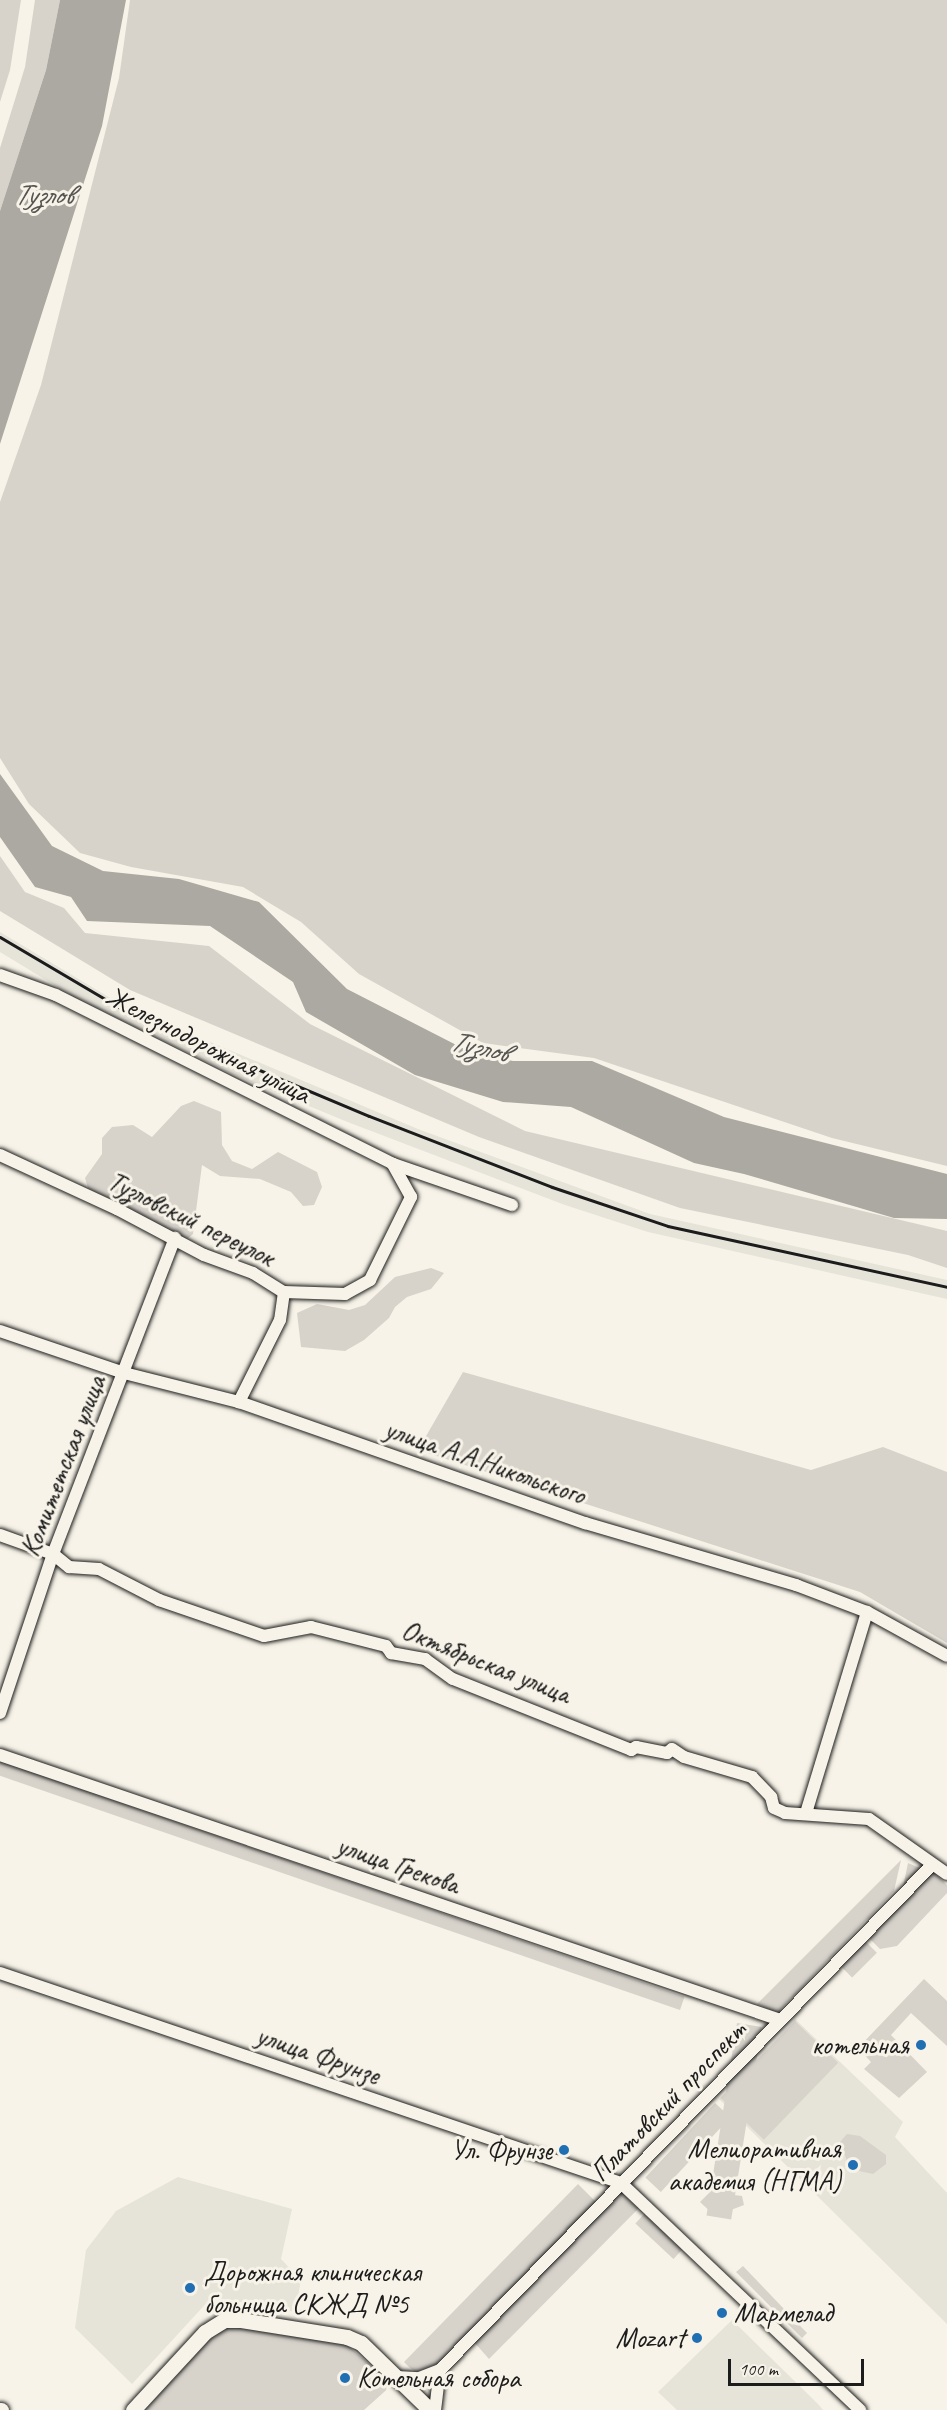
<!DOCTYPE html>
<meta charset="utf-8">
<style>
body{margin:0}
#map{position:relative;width:947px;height:2410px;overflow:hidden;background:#f7f3e8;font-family:Caveat,sans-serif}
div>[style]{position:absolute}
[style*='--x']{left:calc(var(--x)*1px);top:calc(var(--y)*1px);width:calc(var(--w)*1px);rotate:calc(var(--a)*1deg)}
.built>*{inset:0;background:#e6e3d9}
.green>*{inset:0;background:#d7d3cb;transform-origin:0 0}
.water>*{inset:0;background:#aca9a2}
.roads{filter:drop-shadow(0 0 2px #1c1c1c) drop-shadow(0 0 2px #1c1c1c)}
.minor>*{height:12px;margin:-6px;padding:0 6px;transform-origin:6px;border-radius:6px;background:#f7f3e8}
.major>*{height:15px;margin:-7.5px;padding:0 7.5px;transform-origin:7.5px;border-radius:7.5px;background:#f7f3e8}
.rail>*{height:3px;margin:-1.5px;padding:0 1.5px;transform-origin:1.5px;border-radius:1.5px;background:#1c1c1c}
.dots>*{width:16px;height:16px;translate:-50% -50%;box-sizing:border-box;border:3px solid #f7f3e8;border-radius:50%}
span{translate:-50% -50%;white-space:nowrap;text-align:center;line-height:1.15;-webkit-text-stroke:6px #f7f3e8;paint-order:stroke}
.street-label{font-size:28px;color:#1c1c1c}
.poi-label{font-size:28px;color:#1c1c1c}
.right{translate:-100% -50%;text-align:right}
.left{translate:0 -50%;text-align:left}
.water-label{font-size:30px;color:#565452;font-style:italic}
.scale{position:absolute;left:728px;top:2359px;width:136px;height:27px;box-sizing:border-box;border:3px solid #1c1c1c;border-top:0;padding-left:8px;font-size:18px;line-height:21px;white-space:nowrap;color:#1c1c1c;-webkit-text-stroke:4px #f7f3e8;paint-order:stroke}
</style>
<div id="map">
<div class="built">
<i style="clip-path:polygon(0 932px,122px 1005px,418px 1129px,650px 1214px,947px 1280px,947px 1299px,648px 1232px,565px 1205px,345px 1121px,232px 1074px,74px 997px,0 952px)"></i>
<i style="clip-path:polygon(795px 2019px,903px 2122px,895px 2137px,947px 2193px,947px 2324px,719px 2099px)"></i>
<i style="clip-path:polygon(178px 2177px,292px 2209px,281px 2259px,301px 2280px,295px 2312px,212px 2297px,132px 2384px,75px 2328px,86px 2250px,116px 2211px)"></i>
<i style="clip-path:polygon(732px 2320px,818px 2404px,823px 2410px,677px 2410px,658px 2392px)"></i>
</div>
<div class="green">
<i style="clip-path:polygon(0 0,21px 0,10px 70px,0 102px)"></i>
<i style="clip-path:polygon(35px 0,60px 0,46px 70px,0 211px,0 148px,25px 67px)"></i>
<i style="clip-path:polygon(130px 0,947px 0,947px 1166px,832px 1138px,594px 1058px,483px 1043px,359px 974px,301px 922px,243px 887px,131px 867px,80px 853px,29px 804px,0 758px,0 502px,41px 385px,119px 78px)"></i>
<i style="clip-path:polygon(0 856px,25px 892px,64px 908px,85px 933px,209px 946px,310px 1024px,525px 1131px,947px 1231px,947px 1268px,908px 1255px,680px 1208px,479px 1137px,130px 990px,0 911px)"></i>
<i style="clip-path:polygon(194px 1101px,221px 1112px,222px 1145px,232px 1161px,252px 1169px,278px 1152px,317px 1172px,322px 1187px,314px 1205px,303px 1206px,291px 1192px,260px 1179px,220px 1176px,202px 1165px,193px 1234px,186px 1240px,88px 1188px,85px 1178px,102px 1154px,102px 1138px,112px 1127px,133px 1125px,152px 1137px,181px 1106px)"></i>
<i style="clip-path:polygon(431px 1268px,444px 1273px,431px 1289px,407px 1297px,395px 1307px,389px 1318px,364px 1340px,345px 1351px,301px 1347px,297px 1313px,317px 1304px,349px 1310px,365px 1305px,395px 1277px)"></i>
<i style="clip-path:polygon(463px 1372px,811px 1470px,883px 1447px,947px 1472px,947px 1643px,860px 1592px,418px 1450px)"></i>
<i style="left:0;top:1761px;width:724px;height:14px;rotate:19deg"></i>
<i style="clip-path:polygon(901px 1860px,894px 1891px,777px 2013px,757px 2004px)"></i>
<i style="clip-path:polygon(908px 1863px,922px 1869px,903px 1887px)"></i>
<i style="clip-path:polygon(930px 1869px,947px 1885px,947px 1893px,897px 1946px,880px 1949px,866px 1935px)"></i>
<i style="left:862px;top:1938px;width:21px;height:35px;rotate:45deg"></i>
<i style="clip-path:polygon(924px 1979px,947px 2001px,947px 2046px,911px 2013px,891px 2035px,927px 2072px,899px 2098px,864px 2069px,871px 2062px,858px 2048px)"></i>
<i style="left:795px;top:2021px;width:60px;height:107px;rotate:44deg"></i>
<i style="left:737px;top:2023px;width:25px;height:195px;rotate:9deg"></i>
<i style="left:715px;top:2103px;width:21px;height:102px;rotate:43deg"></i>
<i style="clip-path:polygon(847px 2134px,860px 2136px,886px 2155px,886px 2164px,873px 2174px,850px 2169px,840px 2142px)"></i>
<i style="clip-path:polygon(578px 2184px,596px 2202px,435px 2366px,416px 2372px,410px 2368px,404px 2362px)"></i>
<i style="clip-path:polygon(622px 2188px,641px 2206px,489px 2359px,474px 2342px)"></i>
<i style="clip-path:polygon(710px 2192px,742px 2196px,744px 2205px,715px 2216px,700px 2202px)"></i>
<i style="left:647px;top:2211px;width:52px;height:17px;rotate:43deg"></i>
<i style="clip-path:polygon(743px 2266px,807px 2333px,802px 2338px,736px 2272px)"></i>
<i style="clip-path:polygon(246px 2325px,347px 2345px,393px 2384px,364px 2410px,140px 2410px,220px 2327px)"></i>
</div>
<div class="water">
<i style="clip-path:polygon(60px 0,126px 0,102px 126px,0 444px,0 211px,46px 70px)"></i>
<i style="clip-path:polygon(0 774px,52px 846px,103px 871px,179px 879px,259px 902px,347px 989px,470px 1052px,513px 1061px,592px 1061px,724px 1117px,947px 1174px,947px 1219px,894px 1218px,744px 1174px,694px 1163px,571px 1107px,503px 1102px,415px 1075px,306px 1012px,293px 982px,210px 926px,87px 921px,71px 897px,35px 887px,0 837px)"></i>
</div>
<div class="roads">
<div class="minor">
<i style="--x:0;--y:975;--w:59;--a:19.7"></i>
<i style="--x:56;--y:995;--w:377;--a:26.6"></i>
<i style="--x:393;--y:1164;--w:126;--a:19"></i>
<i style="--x:0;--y:1155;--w:129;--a:24.8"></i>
<i style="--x:117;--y:1209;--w:98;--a:27.9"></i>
<i style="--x:204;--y:1255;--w:52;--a:20.2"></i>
<i style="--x:253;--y:1273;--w:36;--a:32"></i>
<i style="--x:284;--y:1292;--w:28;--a:98"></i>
<i style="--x:280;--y:1320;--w:92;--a:116.6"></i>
<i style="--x:284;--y:1292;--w:61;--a:1.9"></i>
<i style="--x:345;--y:1294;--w:29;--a:-29"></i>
<i style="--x:370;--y:1280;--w:93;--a:-63.7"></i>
<i style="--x:411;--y:1197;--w:38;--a:-119"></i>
<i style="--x:0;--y:1331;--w:131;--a:18.7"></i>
<i style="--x:124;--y:1373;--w:119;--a:14.2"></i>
<i style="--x:239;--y:1402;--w:367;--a:19.3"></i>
<i style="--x:585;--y:1523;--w:220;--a:16.4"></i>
<i style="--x:796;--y:1585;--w:76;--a:20.8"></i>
<i style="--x:867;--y:1612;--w:91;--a:28.8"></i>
<i style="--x:0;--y:1535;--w:56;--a:19.7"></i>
<i style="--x:53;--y:1554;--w:21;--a:39"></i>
<i style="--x:69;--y:1567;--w:30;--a:4"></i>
<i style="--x:99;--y:1569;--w:68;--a:27.3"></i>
<i style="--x:159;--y:1600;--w:111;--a:18.9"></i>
<i style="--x:264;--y:1636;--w:48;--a:-10.8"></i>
<i style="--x:311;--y:1627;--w:77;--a:14.2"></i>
<i style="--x:386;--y:1646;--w:9;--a:54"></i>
<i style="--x:391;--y:1653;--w:35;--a:10"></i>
<i style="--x:425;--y:1659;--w:34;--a:36"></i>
<i style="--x:453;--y:1679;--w:192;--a:21.7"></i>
<i style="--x:631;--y:1750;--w:6;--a:-31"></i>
<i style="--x:636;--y:1747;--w:32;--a:11"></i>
<i style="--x:667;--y:1753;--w:6;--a:-39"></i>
<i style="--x:672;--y:1749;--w:14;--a:34"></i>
<i style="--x:684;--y:1757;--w:71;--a:16.4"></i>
<i style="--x:752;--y:1777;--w:28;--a:46"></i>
<i style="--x:771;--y:1797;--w:11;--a:75"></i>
<i style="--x:774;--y:1808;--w:12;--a:24"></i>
<i style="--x:785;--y:1813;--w:84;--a:4.1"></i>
<i style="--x:869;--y:1819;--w:95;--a:35.2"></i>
<i style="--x:0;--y:1713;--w:168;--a:-71.6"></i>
<i style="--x:53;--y:1554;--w:339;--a:-68.9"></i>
<i style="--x:0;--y:1755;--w:824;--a:18.76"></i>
<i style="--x:806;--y:1813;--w:210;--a:-73.1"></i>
<i style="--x:0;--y:1973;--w:656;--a:18.68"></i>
<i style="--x:621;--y:2183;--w:330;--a:43.5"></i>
<i style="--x:397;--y:2377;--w:22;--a:3"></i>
<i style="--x:419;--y:2378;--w:22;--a:-21"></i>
<i style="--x:440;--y:2370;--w:704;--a:-45.75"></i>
<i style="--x:435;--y:2410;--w:40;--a:-82.9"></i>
</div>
<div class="major">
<i style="--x:0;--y:2410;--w:1;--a:0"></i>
<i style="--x:133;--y:2410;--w:106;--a:-47.3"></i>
<i style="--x:205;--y:2332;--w:22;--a:-32"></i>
<i style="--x:224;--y:2320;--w:17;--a:0"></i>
<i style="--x:241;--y:2320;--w:107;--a:9.1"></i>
<i style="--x:347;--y:2337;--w:15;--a:23"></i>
<i style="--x:361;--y:2343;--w:96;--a:44.2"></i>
</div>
</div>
<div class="rail">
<i style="--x:0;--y:937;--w:147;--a:30.6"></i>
<i style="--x:127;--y:1012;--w:67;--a:24.7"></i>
<i style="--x:188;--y:1040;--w:196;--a:22.8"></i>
<i style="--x:369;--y:1116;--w:196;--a:21.2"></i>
<i style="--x:552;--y:1187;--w:122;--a:18.6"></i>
<i style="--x:668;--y:1226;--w:286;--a:12.3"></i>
</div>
<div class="dots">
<i style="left:921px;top:2045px;background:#1f6fb2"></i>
<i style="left:564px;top:2150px;background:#1f6fb2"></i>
<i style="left:853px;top:2165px;background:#1f6fb2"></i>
<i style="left:190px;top:2288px;background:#1f6fb2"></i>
<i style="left:722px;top:2313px;background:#1f6fb2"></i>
<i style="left:697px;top:2338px;background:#1f6fb2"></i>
<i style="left:345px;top:2378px;background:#1f6fb2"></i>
</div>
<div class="street-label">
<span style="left:208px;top:1045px;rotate:27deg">Железнодорожная улица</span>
<span style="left:191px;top:1219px;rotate:26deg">Тузловский переулок</span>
<span style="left:485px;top:1462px;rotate:19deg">улица А.А.Никольского</span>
<span style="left:63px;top:1466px;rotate:-69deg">Комитетская улица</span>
<span style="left:486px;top:1662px;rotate:22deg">Октябрьская улица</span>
<span style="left:398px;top:1865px;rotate:19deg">улица Грекова</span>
<span style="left:318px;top:2055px;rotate:19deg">улица Фрунзе</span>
<span style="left:668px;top:2101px;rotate:-46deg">Платовский проспект</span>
</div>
<div class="poi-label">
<span class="right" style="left:909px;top:2045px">котельная</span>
<span class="right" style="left:841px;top:2165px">Мелиоративная<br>академия (НГМА)</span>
<span class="right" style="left:552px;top:2150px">Ул. Фрунзе</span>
<span class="left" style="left:204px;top:2288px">Дорожная клиническая<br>больница СКЖД №5</span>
<span class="left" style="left:734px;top:2313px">Мармелад</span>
<span class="right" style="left:685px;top:2338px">Mozart</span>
<span class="left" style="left:357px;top:2378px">Котельная собора</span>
</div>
<div class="water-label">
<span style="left:43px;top:194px">Тузлов</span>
<span style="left:479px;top:1046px;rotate:13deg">Тузлов</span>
</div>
<div class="scale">100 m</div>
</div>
